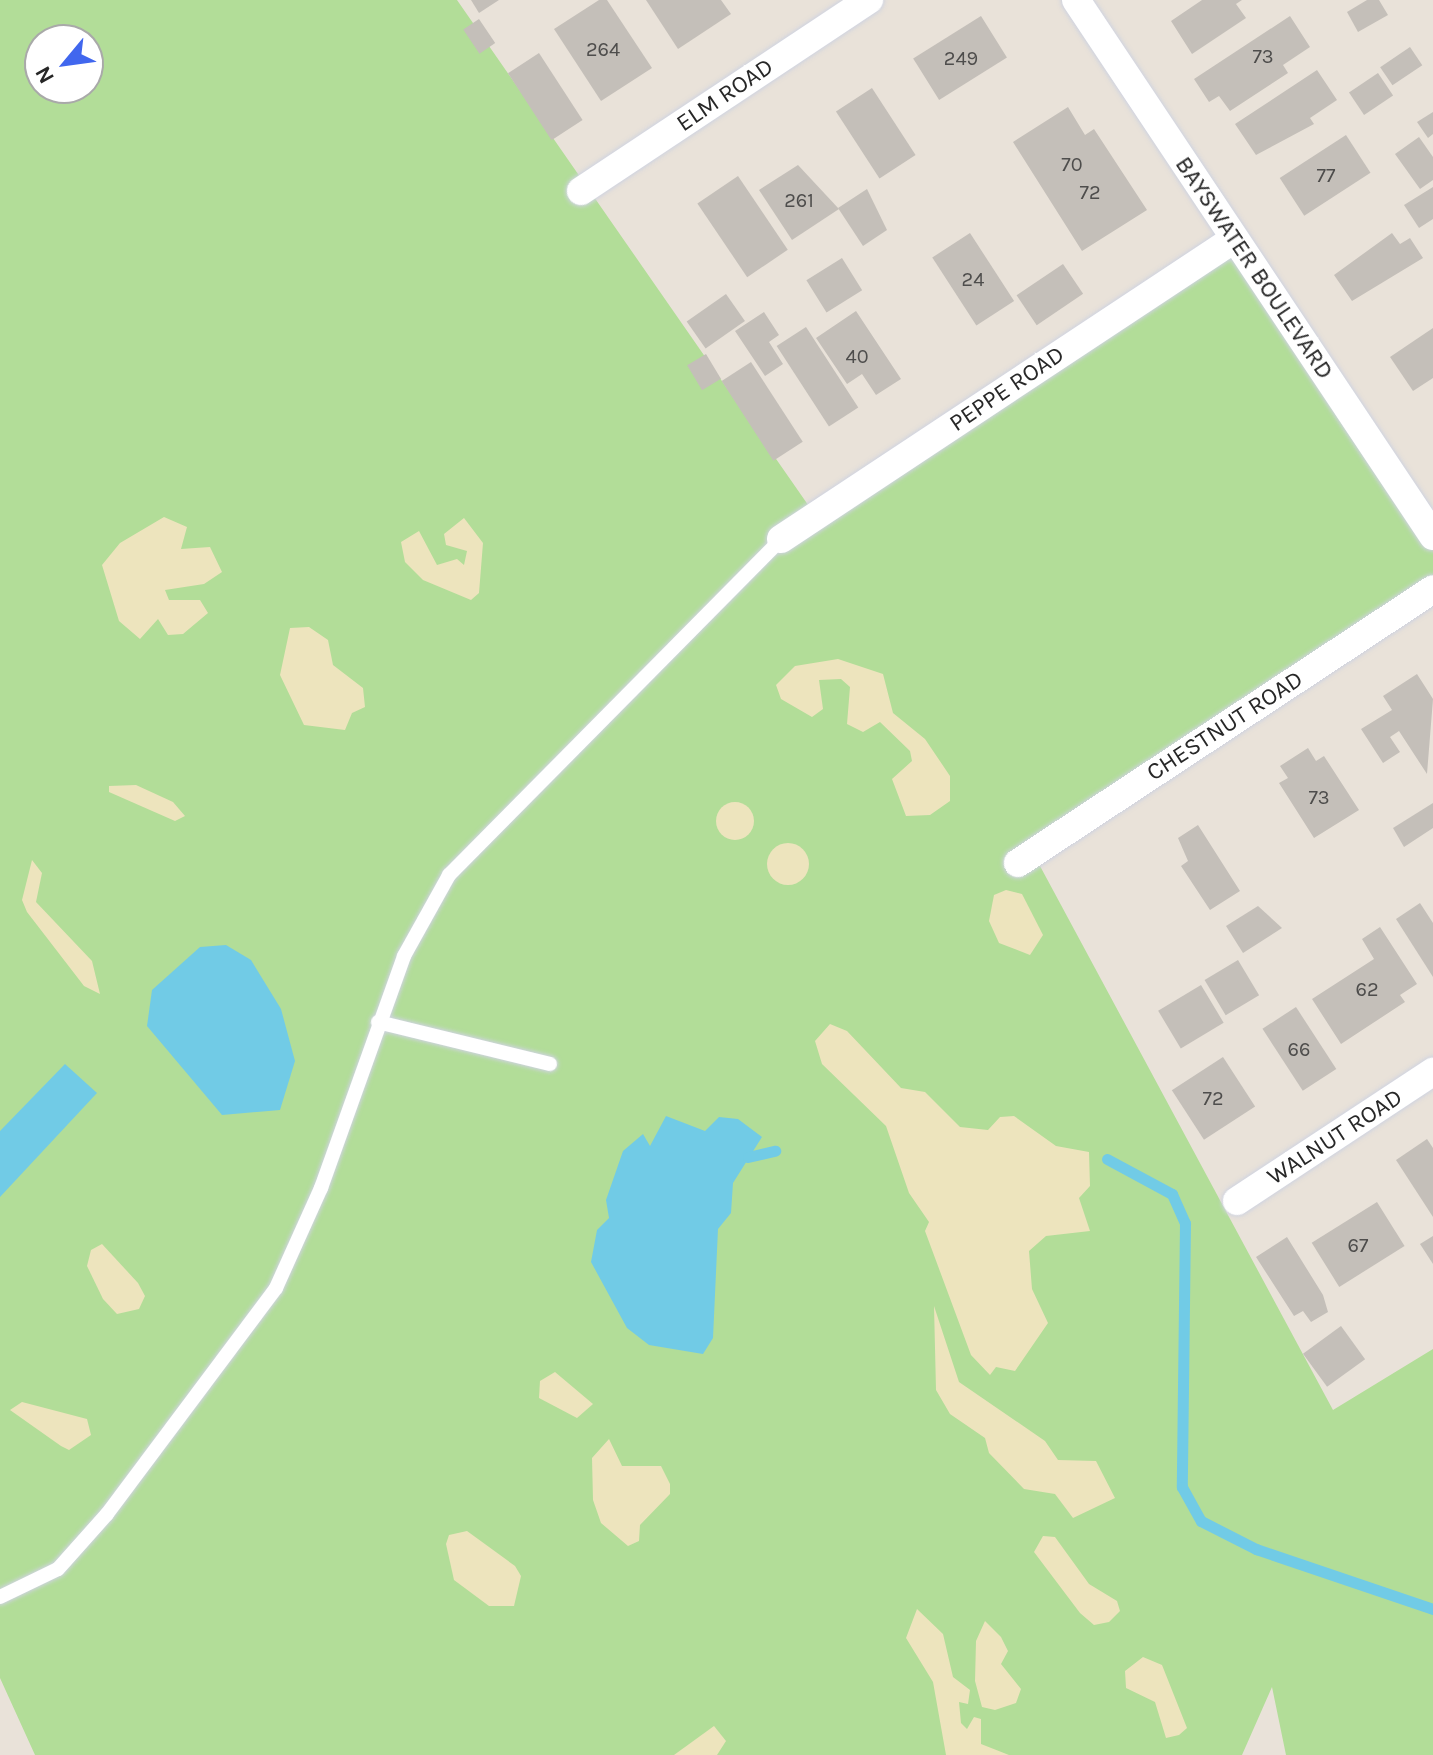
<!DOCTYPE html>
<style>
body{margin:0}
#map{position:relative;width:1433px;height:1755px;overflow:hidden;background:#e9e2d9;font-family:Karla,sans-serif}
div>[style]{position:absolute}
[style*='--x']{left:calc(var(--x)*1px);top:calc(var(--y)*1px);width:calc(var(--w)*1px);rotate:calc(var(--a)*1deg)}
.green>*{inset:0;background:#b2dd98}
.sand>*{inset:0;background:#ede4bd}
.round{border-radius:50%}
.water>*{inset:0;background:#71cbe6}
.stream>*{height:11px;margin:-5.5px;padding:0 5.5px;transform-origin:5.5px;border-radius:5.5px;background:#71cbe6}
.building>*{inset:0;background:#c4bfb9;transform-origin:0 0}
.roads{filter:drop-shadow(0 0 2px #cfd3e0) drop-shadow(0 0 2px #cfd3e0)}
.service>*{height:14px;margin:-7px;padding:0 7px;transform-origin:7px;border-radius:7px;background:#fff}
.minor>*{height:28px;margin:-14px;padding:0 14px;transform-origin:14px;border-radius:14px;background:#fff}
span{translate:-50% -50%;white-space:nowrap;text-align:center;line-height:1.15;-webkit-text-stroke:6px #fff;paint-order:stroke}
.number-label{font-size:20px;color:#4e4d4c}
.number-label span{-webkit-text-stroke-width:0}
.street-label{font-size:24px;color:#272727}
.north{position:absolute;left:24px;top:24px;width:80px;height:80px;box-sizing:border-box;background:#fff;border:2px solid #a9a9a9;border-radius:50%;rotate:241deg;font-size:22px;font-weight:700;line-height:32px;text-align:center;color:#272727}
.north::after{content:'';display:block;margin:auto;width:28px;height:36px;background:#4167ee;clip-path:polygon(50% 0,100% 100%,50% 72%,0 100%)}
</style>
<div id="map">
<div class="green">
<i style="clip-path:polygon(evenodd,0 0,457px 0,813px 512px,1232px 229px,1433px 539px,1433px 592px,1033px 853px,1333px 1410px,1433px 1349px,1433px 1755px,1286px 1755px,1272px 1687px,1242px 1755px,35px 1755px,0 1678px,0 0,40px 40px,88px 40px,88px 88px,40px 88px,40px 40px)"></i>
</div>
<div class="sand">
<i style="clip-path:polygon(164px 517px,187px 527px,181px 549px,210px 547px,222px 572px,204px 584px,165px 590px,169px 600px,200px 600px,208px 613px,183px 634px,168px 635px,158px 619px,140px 639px,119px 621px,102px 565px,120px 543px)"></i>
<i style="clip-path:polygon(464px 518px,483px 543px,479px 593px,471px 600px,423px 580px,405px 562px,401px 542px,419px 531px,437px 565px,457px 559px,464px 565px,467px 551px,446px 545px,444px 534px)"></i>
<i style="clip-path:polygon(309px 627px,328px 640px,333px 665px,363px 688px,365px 707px,352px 713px,345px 730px,304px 725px,280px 675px,290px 628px)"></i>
<i style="clip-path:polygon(838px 659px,883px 674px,893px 713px,925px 739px,950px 776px,950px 801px,930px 815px,906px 816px,892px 779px,912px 761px,910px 751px,880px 722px,863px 732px,847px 724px,850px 687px,841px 679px,819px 680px,823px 709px,812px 717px,781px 699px,776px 685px,795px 666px)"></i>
<i style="clip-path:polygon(136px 785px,173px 802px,185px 816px,175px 821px,109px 792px,109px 786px)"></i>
<i class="round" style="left:716px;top:802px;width:38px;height:38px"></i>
<i class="round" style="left:767px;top:843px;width:42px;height:42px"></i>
<i style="clip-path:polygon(32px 860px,42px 873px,36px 902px,92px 961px,100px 994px,84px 986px,27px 912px,22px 900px)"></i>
<i style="clip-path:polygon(1006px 890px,1022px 894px,1043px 935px,1030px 955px,999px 943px,989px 921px,994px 895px)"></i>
<i style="clip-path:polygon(830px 1024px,847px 1031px,901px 1088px,925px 1092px,960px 1127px,988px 1130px,1000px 1117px,1014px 1116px,1056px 1146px,1089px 1152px,1090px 1186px,1079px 1198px,1090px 1231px,1046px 1236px,1029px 1251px,1032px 1289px,1048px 1323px,1015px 1371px,996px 1367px,990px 1375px,971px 1355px,925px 1231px,929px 1222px,909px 1193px,886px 1126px,822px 1064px,815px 1041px)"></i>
<i style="clip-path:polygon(102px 1244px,138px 1283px,145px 1296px,139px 1309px,117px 1314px,103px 1299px,87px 1266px,91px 1250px)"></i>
<i style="clip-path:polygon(934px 1306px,959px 1382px,1045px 1441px,1058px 1460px,1096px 1461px,1115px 1498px,1073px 1518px,1055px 1494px,1024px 1489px,989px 1453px,985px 1438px,950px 1414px,936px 1390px)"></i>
<i style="clip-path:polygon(555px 1372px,593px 1404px,577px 1418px,539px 1398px,540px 1381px)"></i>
<i style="clip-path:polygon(22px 1402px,87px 1419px,91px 1435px,69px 1450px,61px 1446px,10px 1410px)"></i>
<i style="clip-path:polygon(609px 1439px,622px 1466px,661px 1466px,670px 1484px,670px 1494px,640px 1525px,639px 1541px,628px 1546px,601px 1523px,593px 1500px,592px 1458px)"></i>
<i style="clip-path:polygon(467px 1531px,515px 1566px,521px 1576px,514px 1606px,489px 1606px,454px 1580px,446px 1544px,449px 1535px)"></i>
<i style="clip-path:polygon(1043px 1536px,1055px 1537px,1089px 1584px,1117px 1601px,1120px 1611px,1109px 1622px,1094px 1625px,1080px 1613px,1034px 1552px)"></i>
<i style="clip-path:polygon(917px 1609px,943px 1634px,953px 1677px,970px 1690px,968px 1704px,959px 1702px,961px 1723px,967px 1729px,974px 1717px,981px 1719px,981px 1744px,1009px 1755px,946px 1755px,933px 1682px,906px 1638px)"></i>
<i style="clip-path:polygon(985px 1621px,1001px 1637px,1008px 1651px,1001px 1664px,1021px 1689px,1016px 1703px,995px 1710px,982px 1707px,975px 1681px,976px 1641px)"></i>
<i style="clip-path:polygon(1143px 1657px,1162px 1665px,1187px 1728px,1179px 1735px,1166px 1738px,1155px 1702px,1126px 1688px,1125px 1671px)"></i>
<i style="clip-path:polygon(714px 1726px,726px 1741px,717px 1755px,674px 1755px)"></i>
</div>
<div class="water">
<i style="clip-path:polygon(226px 945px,251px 960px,281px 1009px,295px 1061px,280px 1110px,222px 1115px,147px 1026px,152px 990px,200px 947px)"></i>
<i style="clip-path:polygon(65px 1064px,97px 1093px,0 1197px,0 1131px)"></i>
<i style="clip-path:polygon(666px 1116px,705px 1131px,719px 1117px,738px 1119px,762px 1137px,733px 1183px,731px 1213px,718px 1229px,713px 1338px,703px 1354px,649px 1345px,627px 1328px,591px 1262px,597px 1230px,609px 1218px,606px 1200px,623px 1151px,643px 1134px,650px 1146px)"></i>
</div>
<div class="stream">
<i style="--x:748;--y:1157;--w:28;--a:-13"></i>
<i style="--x:1107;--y:1159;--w:74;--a:28.3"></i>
<i style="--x:1172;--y:1194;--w:32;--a:66"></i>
<i style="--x:1185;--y:1223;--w:264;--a:90.7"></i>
<i style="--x:1182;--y:1487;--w:39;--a:61"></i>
<i style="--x:1201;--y:1521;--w:62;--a:27"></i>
<i style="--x:1256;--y:1549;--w:187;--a:18.7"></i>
</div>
<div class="building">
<i style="clip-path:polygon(471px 0,499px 0,479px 13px)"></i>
<i style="clip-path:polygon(599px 0,607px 0,652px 68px,601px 101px,554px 29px)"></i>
<i style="clip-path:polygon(646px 0,721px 0,731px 14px,678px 49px)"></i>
<i style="clip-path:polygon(1202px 0,1242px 0,1236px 4px,1246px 18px,1192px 54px,1171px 21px)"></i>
<i style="clip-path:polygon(1367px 0,1379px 0,1388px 15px,1358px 32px,1347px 12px)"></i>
<i style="left:981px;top:16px;width:49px;height:80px;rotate:58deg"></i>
<i style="clip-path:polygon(1290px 16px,1310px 47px,1283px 65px,1288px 73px,1230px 111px,1219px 96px,1209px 102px,1194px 79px)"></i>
<i style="left:479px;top:19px;width:29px;height:19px;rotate:56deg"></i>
<i style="left:1410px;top:47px;width:22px;height:36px;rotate:56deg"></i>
<i style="left:539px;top:53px;width:80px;height:37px;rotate:57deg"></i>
<i style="clip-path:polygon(1317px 70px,1337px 100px,1310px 118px,1314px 124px,1256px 155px,1235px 124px)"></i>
<i style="left:1378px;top:73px;width:27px;height:35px;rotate:56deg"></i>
<i style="left:872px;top:88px;width:80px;height:43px;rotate:57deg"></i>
<i style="clip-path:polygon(1068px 107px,1085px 135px,1094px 129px,1147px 210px,1082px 251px,1013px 142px)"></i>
<i style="clip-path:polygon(1433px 112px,1433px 134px,1428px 138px,1417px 122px)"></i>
<i style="left:1346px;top:135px;width:45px;height:79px;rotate:57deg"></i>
<i style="clip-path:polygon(1419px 137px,1433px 157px,1433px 180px,1420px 189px,1395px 154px)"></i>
<i style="clip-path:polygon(798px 165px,839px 209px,792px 240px,759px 190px)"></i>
<i style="left:738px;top:176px;width:89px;height:49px;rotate:56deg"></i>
<i style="clip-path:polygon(1433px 187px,1433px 219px,1419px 228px,1404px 205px)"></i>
<i style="clip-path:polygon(867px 189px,887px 230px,863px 246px,838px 208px)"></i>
<i style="left:970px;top:233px;width:81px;height:45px;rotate:57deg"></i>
<i style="clip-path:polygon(1392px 233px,1400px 244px,1410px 238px,1423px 258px,1352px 301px,1334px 275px)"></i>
<i style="left:842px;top:258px;width:38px;height:42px;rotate:58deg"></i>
<i style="left:1063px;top:264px;width:36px;height:56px;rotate:56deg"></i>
<i style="left:726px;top:294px;width:33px;height:48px;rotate:55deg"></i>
<i style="clip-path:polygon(856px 311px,901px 379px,876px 395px,862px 374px,847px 384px,816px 338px)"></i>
<i style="clip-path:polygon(764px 312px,779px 335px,769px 342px,783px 364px,765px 376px,735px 331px)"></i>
<i style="left:806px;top:327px;width:96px;height:35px;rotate:57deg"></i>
<i style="clip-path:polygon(1433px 328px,1433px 378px,1413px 391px,1390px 357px)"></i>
<i style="left:706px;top:354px;width:29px;height:22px;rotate:59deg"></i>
<i style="left:751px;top:362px;width:95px;height:35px;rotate:57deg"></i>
<i style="clip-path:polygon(1417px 674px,1433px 699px,1427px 774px,1399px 731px,1390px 737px,1400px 752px,1383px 763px,1361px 729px,1392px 710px,1383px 696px)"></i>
<i style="clip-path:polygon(1308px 748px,1316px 761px,1324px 756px,1359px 810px,1314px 838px,1279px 783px,1288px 778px,1280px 766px)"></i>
<i style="clip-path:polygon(1433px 803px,1433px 828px,1404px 847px,1393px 828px)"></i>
<i style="clip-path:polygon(1198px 825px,1240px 891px,1210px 910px,1181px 866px,1188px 861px,1178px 838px)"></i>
<i style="clip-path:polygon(1420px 903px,1433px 923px,1433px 977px,1396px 919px)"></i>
<i style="clip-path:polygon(1258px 906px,1282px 928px,1243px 953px,1226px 926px)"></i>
<i style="clip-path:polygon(1380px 927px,1417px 984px,1400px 995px,1405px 1002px,1341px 1044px,1312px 999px,1374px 959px,1362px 939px)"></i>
<i style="left:1238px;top:960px;width:41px;height:39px;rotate:59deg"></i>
<i style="left:1201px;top:985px;width:44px;height:50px;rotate:59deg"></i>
<i style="left:1296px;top:1007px;width:74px;height:40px;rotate:57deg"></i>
<i style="left:1223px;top:1057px;width:59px;height:61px;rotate:57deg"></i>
<i style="clip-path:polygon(1427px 1139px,1433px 1148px,1433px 1217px,1396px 1160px)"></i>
<i style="left:1377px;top:1202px;width:52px;height:77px;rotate:58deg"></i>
<i style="clip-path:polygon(1433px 1236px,1433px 1264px,1420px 1244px)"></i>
<i style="clip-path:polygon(1287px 1237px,1323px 1295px,1328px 1312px,1311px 1322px,1303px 1311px,1294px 1316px,1256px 1257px)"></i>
<i style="left:1341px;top:1326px;width:41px;height:47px;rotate:54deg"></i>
</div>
<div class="roads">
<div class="service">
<i style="--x:378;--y:1022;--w:177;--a:13.7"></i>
<i style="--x:0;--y:1597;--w:64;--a:-25.8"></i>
<i style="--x:58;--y:1569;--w:74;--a:-48.3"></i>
<i style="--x:107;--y:1514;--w:282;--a:-53.2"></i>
<i style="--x:276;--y:1288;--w:110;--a:-65.8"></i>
<i style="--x:321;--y:1188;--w:246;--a:-70.3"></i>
<i style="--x:404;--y:956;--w:93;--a:-60.9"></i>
<i style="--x:449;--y:875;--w:472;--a:-45.3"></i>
</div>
<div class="minor">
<i style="--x:1076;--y:0;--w:644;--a:56.33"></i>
<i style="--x:581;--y:191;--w:346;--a:-33.6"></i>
<i style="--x:781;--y:539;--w:543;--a:-33.51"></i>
<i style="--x:1018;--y:863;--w:497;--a:-33.4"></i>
<i style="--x:1237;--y:1201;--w:235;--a:-33.4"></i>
</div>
</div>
<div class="number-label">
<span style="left:603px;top:49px">264</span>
<span style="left:1263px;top:56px">73</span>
<span style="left:961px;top:58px">249</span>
<span style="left:1072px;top:164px">70</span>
<span style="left:1326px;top:175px">77</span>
<span style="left:1090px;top:192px">72</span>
<span style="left:799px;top:200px">261</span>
<span style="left:973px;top:279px">24</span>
<span style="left:857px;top:356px">40</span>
<span style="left:1319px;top:797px">73</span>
<span style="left:1367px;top:989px">62</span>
<span style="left:1299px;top:1049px">66</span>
<span style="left:1213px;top:1098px">72</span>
<span style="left:1358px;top:1245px">67</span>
</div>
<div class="street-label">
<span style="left:725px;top:95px;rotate:-34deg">ELM ROAD</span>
<span style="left:1254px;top:268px;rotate:56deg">BAYSWATER BOULEVARD</span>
<span style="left:1007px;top:389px;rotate:-34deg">PEPPE ROAD</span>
<span style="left:1225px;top:726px;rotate:-33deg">CHESTNUT ROAD</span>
<span style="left:1335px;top:1137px;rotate:-33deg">WALNUT ROAD</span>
</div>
<div class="north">N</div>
</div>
